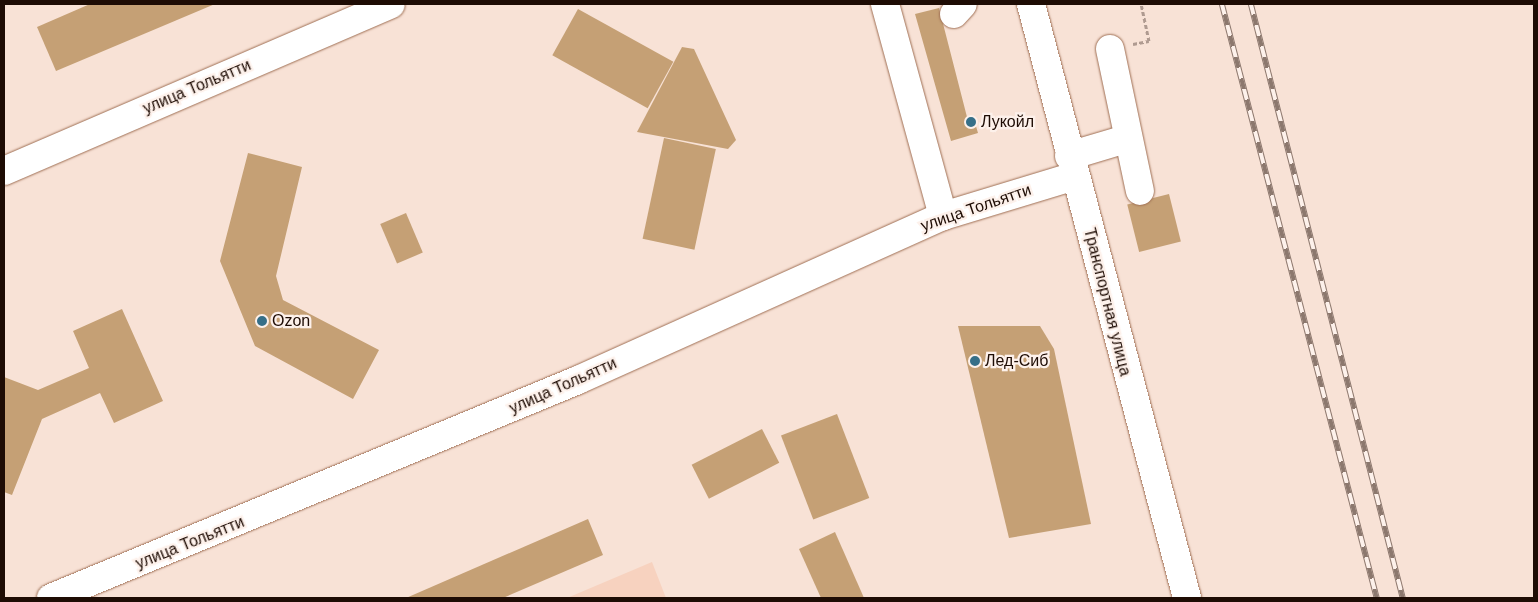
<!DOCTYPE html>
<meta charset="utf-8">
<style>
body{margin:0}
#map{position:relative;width:1538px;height:602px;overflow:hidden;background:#f8e2d6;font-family:Helvetica,sans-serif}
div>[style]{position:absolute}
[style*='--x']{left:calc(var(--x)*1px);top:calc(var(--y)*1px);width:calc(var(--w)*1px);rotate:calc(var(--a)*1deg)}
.built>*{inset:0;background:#f7d2bf}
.building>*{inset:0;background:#c5a075;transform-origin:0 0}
.path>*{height:3px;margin-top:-1.5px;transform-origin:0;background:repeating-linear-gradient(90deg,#af9a90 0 4px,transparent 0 6.5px)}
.roads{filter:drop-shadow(0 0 1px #9f6f54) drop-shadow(0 0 1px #9f6f54)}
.minor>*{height:28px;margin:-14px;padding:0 14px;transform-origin:14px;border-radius:14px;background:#fff}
.major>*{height:28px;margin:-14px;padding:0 14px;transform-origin:14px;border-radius:14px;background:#fff}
.rail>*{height:5.5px;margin-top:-2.75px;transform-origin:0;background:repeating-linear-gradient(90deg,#fdf1eb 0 11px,#8c786e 0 22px);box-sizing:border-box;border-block:1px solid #8c786e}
.dots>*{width:14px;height:14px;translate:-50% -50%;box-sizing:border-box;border:2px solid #fdf1eb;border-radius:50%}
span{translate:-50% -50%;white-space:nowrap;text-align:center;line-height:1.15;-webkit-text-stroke:4.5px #fdf1eb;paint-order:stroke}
.street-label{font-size:16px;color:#1e0c04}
.poi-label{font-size:16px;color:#1e0c04}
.left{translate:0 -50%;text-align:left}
.frame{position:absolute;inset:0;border:5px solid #1e0c04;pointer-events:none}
</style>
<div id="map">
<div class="built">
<i style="clip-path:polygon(652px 562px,666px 598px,567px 598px)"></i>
</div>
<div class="building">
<i style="clip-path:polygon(90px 4px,215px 4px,56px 71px,37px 27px)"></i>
<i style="clip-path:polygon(939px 8px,967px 117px,973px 116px,978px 133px,951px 141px,915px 14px)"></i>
<i style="left:578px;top:9px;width:109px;height:53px;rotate:29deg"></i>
<i style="clip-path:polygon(682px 47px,694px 49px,736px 140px,728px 149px,637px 132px)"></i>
<i style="left:664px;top:138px;width:53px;height:103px;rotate:12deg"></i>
<i style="clip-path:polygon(248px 153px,302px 167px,276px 276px,283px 300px,379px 350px,353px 399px,255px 346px,220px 261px)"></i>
<i style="left:1169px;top:194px;width:49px;height:43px;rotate:76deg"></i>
<i style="left:406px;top:213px;width:43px;height:28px;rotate:67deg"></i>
<i style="clip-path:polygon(122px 309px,163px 401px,114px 423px,100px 393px,42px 419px,12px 495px,4px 492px,4px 377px,38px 390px,89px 368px,73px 331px)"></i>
<i style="clip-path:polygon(958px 326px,1040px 326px,1054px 349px,1091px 524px,1009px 538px)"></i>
<i style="left:837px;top:414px;width:90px;height:60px;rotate:69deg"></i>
<i style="left:762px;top:429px;width:38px;height:79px;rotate:63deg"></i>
<i style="clip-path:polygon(588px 519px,603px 555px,503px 598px,406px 598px)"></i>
<i style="clip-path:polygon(835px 532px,864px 598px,821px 598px,799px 549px)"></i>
</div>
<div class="path">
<i style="--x:1133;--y:44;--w:16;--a:-11"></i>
<i style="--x:1149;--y:41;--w:38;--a:-102"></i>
</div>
<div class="roads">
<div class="minor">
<i style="--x:885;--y:4;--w:220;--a:74.7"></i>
<i style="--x:954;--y:14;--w:13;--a:-48"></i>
<i style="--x:1110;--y:49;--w:145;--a:78.1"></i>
<i style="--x:1069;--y:156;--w:59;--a:-16.6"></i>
<i style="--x:4;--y:171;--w:421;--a:-23.3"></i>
<i style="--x:51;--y:598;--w:570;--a:-22.47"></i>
<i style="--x:578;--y:380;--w:400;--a:-24.2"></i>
<i style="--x:943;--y:216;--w:138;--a:-16.9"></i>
</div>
<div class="major">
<i style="--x:1031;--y:4;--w:614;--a:75.28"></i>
</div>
</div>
<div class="rail">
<i style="--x:1222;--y:4;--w:614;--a:75.38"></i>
<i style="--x:1251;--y:4;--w:613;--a:75.65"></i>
</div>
<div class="dots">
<i style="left:971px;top:122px;background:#366f88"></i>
<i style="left:262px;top:321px;background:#366f88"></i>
<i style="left:975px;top:361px;background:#366f88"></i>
</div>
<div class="street-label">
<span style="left:197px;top:87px;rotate:-23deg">улица Тольятти</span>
<span style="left:976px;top:208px;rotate:-19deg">улица Тольятти</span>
<span style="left:1107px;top:302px;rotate:76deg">Транспортная улица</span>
<span style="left:563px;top:386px;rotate:-24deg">улица Тольятти</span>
<span style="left:190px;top:543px;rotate:-22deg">улица Тольятти</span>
</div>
<div class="poi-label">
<span class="left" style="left:981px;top:122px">Лукойл</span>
<span class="left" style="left:272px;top:321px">Ozon</span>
<span class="left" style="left:985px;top:361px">Лед-Сиб</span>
</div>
<div class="frame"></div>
</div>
